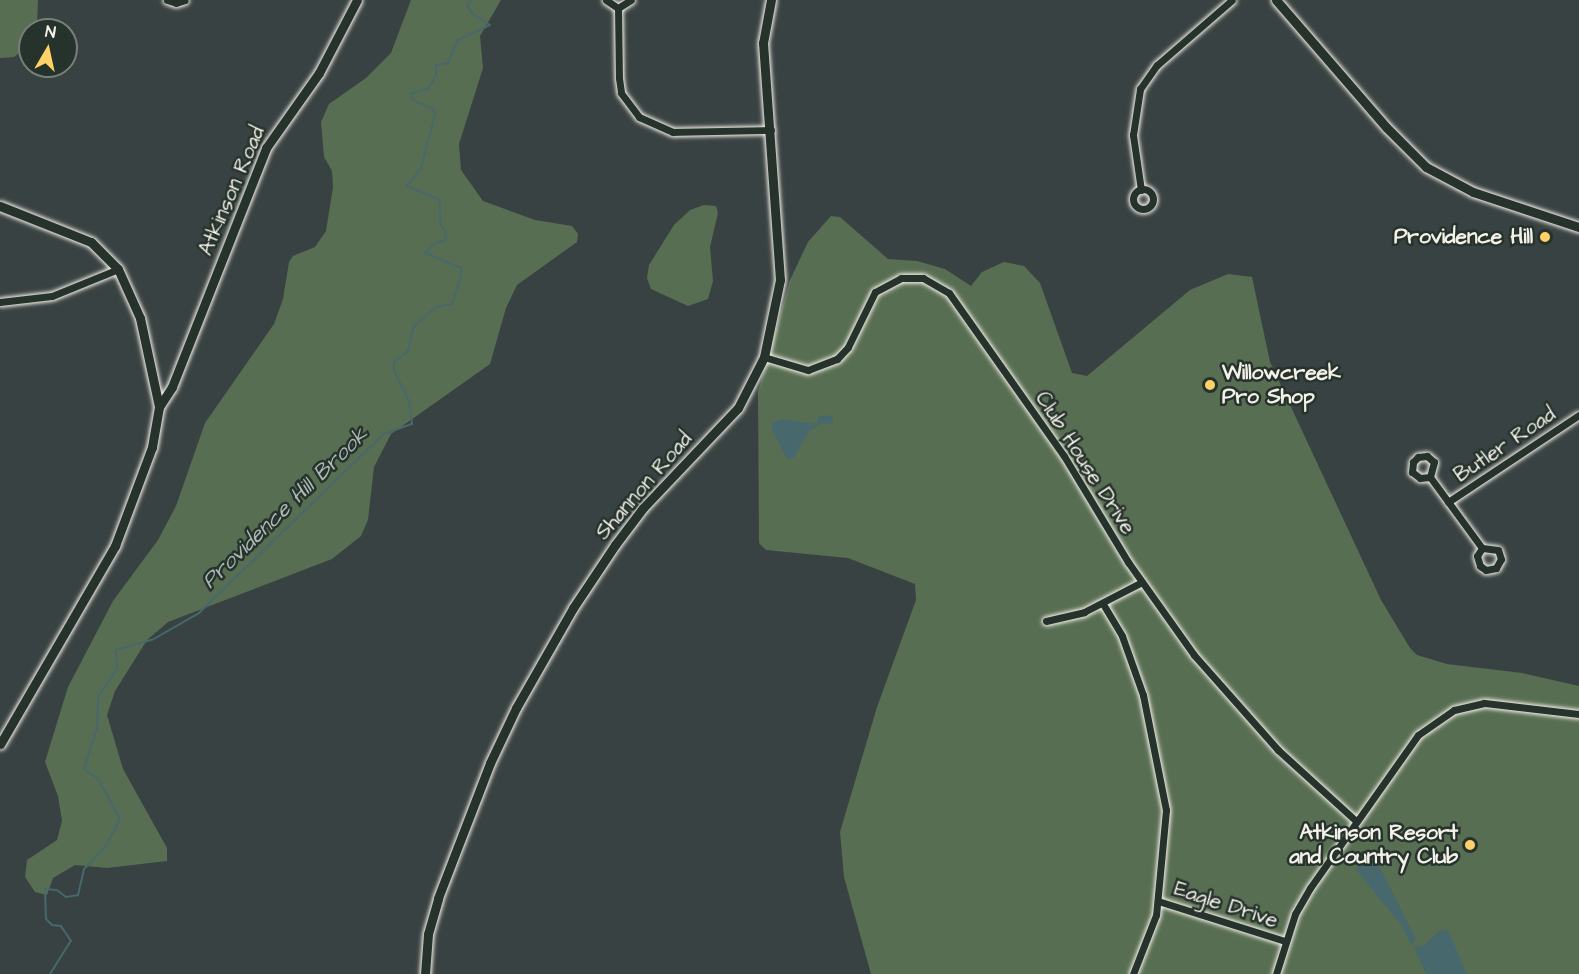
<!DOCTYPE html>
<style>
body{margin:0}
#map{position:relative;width:1579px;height:974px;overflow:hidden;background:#394242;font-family:"Architects Daughter",sans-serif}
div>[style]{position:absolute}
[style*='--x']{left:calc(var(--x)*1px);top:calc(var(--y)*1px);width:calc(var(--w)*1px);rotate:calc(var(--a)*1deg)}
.green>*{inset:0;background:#586e52}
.water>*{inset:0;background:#47686d}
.stream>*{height:2px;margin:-1px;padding:0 1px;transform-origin:1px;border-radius:1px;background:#47686d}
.roads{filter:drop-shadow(0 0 2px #f4f1e8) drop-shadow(0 0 2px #f4f1e8)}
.street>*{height:7px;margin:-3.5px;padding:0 3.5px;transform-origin:3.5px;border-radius:3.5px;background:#26332d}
.street>.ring{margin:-3.5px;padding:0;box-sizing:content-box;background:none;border:7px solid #26332d;border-radius:50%}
.secondary>*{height:9px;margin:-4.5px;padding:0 4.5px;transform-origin:4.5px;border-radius:4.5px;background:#26332d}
.dots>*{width:16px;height:16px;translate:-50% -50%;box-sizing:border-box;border:3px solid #26332d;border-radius:50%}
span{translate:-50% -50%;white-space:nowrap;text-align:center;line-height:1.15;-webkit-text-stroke:5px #26332d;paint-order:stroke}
.street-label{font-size:21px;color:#f4f1e8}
.poi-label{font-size:21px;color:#f4f1e8;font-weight:700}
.right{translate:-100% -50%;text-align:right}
.left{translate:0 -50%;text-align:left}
.water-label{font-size:22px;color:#afbab7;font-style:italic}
.north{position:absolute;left:18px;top:18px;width:60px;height:60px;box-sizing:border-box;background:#26332d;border:2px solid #787f78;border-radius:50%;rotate:9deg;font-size:16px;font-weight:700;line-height:24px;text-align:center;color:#f4f1e8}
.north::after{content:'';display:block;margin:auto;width:21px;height:27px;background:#ffd166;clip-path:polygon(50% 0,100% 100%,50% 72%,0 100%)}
</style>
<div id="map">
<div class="green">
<i style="clip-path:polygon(0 0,38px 0,37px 26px,30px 30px,29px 45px,14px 57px,0 58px)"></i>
<i style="clip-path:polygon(411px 0,501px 0,480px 36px,483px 68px,459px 144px,461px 170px,483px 201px,535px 220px,572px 226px,578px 234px,577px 242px,517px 285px,506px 308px,490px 364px,391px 434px,374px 467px,368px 520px,361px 536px,332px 559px,168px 622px,147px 640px,115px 691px,107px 715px,123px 769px,167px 848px,167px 861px,107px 868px,75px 865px,53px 878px,47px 895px,35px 892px,25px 877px,27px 860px,57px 840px,62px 821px,58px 796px,45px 762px,68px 687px,113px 601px,158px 540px,176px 506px,205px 423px,274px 324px,283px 299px,289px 262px,293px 256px,315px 247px,326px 231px,333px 187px,332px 171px,324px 157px,321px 122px,329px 104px,366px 78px,391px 53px)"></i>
<i style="clip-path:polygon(704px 205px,716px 206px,718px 213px,710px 247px,713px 281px,708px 299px,688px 306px,651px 289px,647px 278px,649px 265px,674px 225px,690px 210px)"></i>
<i style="clip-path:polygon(831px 216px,840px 217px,888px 259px,917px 261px,945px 269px,971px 286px,982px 272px,1004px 262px,1024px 266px,1040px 283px,1072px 373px,1087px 376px,1190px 290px,1228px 274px,1252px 277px,1270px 362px,1381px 600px,1410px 648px,1417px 655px,1447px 664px,1522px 673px,1579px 686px,1579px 974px,871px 974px,844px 877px,840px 832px,877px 707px,916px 600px,915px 584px,848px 558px,766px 550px,759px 543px,758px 392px,790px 280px,808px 242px)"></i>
</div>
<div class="water">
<i style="clip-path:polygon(832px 415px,833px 424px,823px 423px,809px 431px,794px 458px,787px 459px,772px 430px,772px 423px,781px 419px,817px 424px,818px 417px)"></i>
<i style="clip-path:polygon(1372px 852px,1416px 939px,1411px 945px,1402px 926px,1357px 871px,1357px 861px)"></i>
<i style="clip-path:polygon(1448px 930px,1467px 974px,1426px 974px,1414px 947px,1423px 946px,1439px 931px)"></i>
</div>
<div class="stream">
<i style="--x:50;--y:974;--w:39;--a:-58"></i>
<i style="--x:71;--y:941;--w:18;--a:-124"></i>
<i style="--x:61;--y:926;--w:9;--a:-174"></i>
<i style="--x:52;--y:925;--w:8;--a:-135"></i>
<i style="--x:46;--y:919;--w:30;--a:-92"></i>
<i style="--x:45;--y:889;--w:12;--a:5"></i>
<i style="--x:57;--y:890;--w:11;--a:38"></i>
<i style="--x:66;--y:897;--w:12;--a:-9"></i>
<i style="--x:78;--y:895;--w:27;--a:-77"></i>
<i style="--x:84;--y:869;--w:32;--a:-46"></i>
<i style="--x:106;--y:846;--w:30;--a:-63"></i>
<i style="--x:120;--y:819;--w:46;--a:-118.8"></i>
<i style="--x:98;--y:779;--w:17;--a:-144"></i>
<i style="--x:84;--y:769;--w:43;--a:-72.4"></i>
<i style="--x:97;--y:728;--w:31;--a:-88"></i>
<i style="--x:98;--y:697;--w:34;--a:-56"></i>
<i style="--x:117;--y:669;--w:19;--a:-93"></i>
<i style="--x:116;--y:650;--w:37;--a:-16"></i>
<i style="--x:152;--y:640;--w:54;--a:-29.9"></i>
<i style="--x:199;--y:613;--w:257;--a:-44.1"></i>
<i style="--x:384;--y:434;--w:30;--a:-20"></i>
<i style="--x:412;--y:424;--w:23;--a:-97"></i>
<i style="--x:409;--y:401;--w:34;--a:-116"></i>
<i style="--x:394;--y:370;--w:8;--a:-90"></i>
<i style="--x:394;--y:362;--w:18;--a:-38"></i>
<i style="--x:408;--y:351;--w:26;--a:-77"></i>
<i style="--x:414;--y:326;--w:29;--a:-41"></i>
<i style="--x:436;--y:307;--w:16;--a:-11"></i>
<i style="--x:452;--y:304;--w:28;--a:-72"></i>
<i style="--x:461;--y:277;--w:9;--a:-90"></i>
<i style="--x:461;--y:268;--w:39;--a:-157"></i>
<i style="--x:425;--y:253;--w:12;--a:-48"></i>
<i style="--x:433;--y:244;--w:13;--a:-18"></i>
<i style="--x:445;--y:240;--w:7;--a:-82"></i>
<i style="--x:446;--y:233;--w:12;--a:-121"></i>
<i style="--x:440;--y:223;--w:23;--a:-90"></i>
<i style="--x:440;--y:200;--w:36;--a:-157"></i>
<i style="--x:407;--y:186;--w:23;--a:-52"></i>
<i style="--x:421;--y:168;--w:56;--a:-75.5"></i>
<i style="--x:435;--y:114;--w:5;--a:-112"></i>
<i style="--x:433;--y:109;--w:22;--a:-156"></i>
<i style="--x:413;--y:100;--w:7;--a:-106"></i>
<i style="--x:411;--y:93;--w:17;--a:-13"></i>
<i style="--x:428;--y:89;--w:15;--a:-58"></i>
<i style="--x:436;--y:76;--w:11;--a:-90"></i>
<i style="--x:436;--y:65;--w:12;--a:-9"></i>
<i style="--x:448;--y:63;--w:25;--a:-67"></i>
<i style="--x:458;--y:40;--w:35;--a:-25"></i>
<i style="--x:490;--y:25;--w:20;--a:-147"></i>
<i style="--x:473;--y:14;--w:10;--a:-127"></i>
<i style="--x:467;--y:6;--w:8;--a:-50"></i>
</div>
<div class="roads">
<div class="street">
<i style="--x:167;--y:0;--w:9;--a:18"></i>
<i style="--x:176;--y:3;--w:9;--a:-18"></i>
<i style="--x:606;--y:0;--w:14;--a:34"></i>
<i style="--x:618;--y:8;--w:15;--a:-32"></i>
<i style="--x:618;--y:8;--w:70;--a:89.2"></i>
<i style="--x:619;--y:78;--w:15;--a:82"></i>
<i style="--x:621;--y:93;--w:30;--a:53"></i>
<i style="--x:639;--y:117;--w:37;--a:24"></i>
<i style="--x:673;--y:132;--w:98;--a:-1.2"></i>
<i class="ring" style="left:1133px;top:189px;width:13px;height:13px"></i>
<i style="--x:1141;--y:190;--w:56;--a:-98.3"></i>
<i style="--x:1133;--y:135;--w:47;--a:-81.3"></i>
<i style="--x:1140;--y:89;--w:29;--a:-55"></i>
<i style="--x:1157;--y:65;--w:99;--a:-40.9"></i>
<i style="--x:0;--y:302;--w:52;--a:-6.6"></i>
<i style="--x:52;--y:296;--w:71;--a:-22.2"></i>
<i style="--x:764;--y:357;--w:46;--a:16.5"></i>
<i style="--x:808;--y:370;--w:31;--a:-21"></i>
<i style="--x:837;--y:359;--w:16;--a:-47"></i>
<i style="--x:848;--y:347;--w:61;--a:-63.9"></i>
<i style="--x:875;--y:292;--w:30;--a:-28"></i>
<i style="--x:901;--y:278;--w:22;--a:0"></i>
<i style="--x:923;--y:278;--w:30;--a:30"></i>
<i style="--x:949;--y:293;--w:199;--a:54.8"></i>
<i style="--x:1064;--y:456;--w:124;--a:58.9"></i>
<i style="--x:1128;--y:562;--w:114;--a:54.6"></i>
<i style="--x:1194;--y:655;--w:127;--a:48.5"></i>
<i style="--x:1278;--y:750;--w:105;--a:42.3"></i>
<i style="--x:1430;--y:477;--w:10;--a:174"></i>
<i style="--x:1420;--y:478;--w:10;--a:-143"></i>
<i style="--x:1412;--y:472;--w:10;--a:-84"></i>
<i style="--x:1413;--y:462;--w:7;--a:-45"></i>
<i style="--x:1418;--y:457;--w:9;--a:-6"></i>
<i style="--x:1427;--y:456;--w:9;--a:41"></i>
<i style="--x:1434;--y:462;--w:16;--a:105"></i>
<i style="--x:1430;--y:477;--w:88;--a:53.8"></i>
<i style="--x:1482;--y:548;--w:9;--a:122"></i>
<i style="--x:1477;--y:556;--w:10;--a:73"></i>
<i style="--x:1480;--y:566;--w:7;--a:34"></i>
<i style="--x:1486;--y:570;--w:10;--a:-11"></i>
<i style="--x:1496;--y:568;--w:10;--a:-61"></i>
<i style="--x:1501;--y:559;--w:9;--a:-108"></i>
<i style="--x:1498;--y:550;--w:16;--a:-173"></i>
<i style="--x:1448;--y:502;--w:157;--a:-33.6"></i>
<i style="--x:1103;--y:604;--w:37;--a:59"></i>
<i style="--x:1122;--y:636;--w:63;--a:70.4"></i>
<i style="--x:1143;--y:695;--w:117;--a:78.7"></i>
<i style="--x:1166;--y:810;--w:105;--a:95.4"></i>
<i style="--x:1156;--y:915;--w:63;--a:111.3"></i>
<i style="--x:1046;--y:621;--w:39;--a:-13"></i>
<i style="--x:1084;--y:612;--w:65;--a:-27.3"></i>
<i style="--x:1158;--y:901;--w:133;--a:17.5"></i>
<i style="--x:1276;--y:974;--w:63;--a:-72.4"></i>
<i style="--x:1295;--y:914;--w:30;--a:-60"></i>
<i style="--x:1310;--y:888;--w:187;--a:-54.8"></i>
<i style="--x:1418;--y:735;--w:44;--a:-34.8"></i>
<i style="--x:1454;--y:710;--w:31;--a:-13"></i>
<i style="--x:1484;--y:703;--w:96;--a:6.6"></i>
</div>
<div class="secondary">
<i style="--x:1276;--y:0;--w:169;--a:49.1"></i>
<i style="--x:1387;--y:128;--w:55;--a:45"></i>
<i style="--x:1426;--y:167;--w:53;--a:28"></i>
<i style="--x:1473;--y:192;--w:112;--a:18.3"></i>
<i style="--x:0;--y:206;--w:98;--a:21.6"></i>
<i style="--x:91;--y:242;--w:38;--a:45"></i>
<i style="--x:118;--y:269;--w:54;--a:65.8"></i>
<i style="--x:140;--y:318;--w:91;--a:77.9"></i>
<i style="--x:159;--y:407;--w:41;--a:99.9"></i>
<i style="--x:152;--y:447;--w:106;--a:110.5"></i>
<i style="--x:115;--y:546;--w:229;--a:120.1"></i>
<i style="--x:159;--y:407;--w:24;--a:-57"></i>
<i style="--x:172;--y:387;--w:257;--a:-68.5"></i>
<i style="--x:266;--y:148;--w:92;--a:-54.8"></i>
<i style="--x:319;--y:73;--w:82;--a:-62.5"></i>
<i style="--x:425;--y:974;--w:40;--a:-85.7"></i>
<i style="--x:428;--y:934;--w:37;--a:-74"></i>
<i style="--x:438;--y:898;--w:145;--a:-68.9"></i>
<i style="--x:490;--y:763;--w:61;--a:-64.7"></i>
<i style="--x:516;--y:708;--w:115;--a:-60.3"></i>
<i style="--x:573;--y:608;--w:76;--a:-56.3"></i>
<i style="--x:615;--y:545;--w:46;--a:-52.9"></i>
<i style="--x:643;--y:508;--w:138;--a:-46.5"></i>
<i style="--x:738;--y:408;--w:57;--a:-63"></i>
<i style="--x:764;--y:357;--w:79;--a:-78.3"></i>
<i style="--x:780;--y:280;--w:238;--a:-94.1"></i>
<i style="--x:763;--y:43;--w:44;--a:-79.5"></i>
</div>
</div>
<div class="dots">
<i style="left:1545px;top:237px;background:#ffd166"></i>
<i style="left:1210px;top:385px;background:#ffd166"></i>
<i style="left:1470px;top:845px;background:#ffd166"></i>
</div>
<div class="street-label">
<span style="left:232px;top:191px;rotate:-67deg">Atkinson Road</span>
<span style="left:1505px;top:445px;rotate:-34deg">Butler Road</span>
<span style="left:1085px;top:463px;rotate:57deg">Club House Drive</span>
<span style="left:644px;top:486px;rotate:-49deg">Shannon Road</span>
<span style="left:1226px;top:905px;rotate:18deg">Eagle Drive</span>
</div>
<div class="poi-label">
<span class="right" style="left:1533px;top:237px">Providence Hill</span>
<span class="left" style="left:1222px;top:385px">Willowcreek<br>Pro Shop</span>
<span class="right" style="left:1458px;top:845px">Atkinson Resort<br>and Country Club</span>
</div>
<div class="water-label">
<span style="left:285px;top:508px;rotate:-44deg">Providence Hill Brook</span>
</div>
<div class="north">N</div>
</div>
